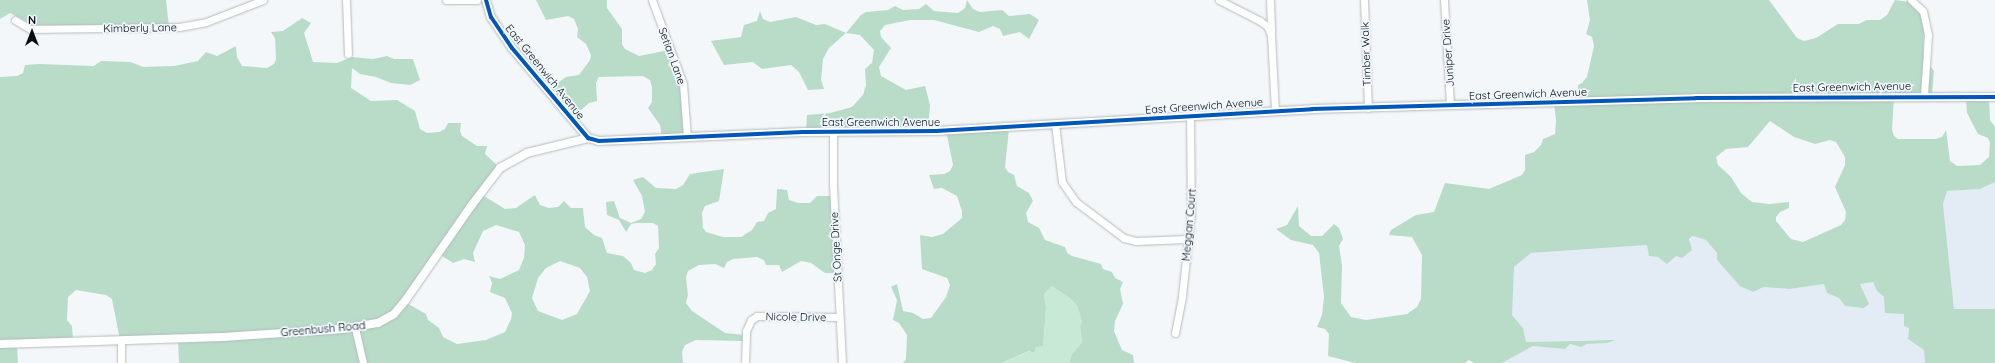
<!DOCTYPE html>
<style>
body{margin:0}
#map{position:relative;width:1995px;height:363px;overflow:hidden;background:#f4f7fa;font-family:Quicksand,sans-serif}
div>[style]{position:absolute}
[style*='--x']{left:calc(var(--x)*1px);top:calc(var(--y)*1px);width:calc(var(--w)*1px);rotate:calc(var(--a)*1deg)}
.built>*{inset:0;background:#e3ebf5}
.green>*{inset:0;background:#c9e9d7}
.forest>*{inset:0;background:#b8dcc8}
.roads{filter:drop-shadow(0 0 1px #b6b9bc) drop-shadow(0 0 1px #b6b9bc)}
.minor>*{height:7px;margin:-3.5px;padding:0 3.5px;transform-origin:3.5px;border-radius:3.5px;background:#fdfefe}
.tertiary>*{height:8px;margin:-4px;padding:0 4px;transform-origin:4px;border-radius:4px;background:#fdfefe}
.cycleway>*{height:4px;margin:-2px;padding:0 2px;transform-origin:2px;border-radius:2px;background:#0057b8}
span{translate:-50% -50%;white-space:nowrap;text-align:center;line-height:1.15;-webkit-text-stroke:3.5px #f0f7fe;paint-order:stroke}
.street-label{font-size:11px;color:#0a0d0f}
.north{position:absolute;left:12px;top:12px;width:40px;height:40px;-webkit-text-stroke:3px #f0f7fe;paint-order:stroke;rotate:0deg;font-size:11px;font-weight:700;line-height:16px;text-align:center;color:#0a0d0f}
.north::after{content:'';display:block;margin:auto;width:14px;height:18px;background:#0a0d0f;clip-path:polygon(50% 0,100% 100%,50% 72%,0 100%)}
</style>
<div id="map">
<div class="built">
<i style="clip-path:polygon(1995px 182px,1995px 309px,1954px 309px,1943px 204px,1947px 191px,1980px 189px)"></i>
<i style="clip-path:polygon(1693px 236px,1706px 240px,1717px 253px,1717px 261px,1759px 290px,1764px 287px,1790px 289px,1824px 284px,1827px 293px,1839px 298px,1845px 306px,1868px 304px,1860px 283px,1873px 282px,1877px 291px,1904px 314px,1904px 326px,1909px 327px,1908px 339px,1924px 350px,1925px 363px,1502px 363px,1533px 346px,1565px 349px,1570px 344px,1581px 347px,1587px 344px,1607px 343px,1594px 340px,1526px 342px,1523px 328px,1512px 315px,1512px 275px,1514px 267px,1531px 253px,1647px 245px,1679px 256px)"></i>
</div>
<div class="green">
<i style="clip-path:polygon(1052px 286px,1070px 298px,1077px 306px,1082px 321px,1080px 327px,1082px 342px,1072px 354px,1069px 363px,1001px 363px,1030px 351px,1034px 353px,1036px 346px,1043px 346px,1046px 308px,1044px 294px)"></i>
</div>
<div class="forest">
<i style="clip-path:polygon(0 0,166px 0,169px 26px,33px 25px,10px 13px,0 19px)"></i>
<i style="clip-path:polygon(536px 0,607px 0,607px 8px,622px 29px,622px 44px,625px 49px,639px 56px,669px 50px,682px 82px,687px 135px,662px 138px,660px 125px,648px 108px,652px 102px,652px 87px,650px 80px,643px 76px,599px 77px,596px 83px,597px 101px,589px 103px,572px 118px,548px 90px,566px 77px,579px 75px,590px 60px,591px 55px,586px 44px,577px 37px,578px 29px,574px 19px,568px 16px,546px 20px)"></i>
<i style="clip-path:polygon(967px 0,973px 9px,980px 12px,1002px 10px,1009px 16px,1030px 14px,1039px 20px,1029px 39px,1020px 32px,1003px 36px,1000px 29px,993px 26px,979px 32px,934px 20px,910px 20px,885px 25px,880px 31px,881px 37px,891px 48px,879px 67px,881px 76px,906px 90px,925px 86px,930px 105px,928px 130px,806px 130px,807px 115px,830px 113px,852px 107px,863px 95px,866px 85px,865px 69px,872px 63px,874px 50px,860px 35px,846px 33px,829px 48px,823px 59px,821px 80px,824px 89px,808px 90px,799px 72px,791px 65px,762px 69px,753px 62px,724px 65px,711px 41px,741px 37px,744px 25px,757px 21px,760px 11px,763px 19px,770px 22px,796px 17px,816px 25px,825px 24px,846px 33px,861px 15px,866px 12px,888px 10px,895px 6px,903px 10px,919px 9px,926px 4px,934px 11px,958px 13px,965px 8px)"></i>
<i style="clip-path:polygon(evenodd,1587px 0,1769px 0,1797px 38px,1804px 41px,1816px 38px,1838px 24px,1859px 24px,1867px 20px,1880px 20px,1887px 15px,1895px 0,1910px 2px,1925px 17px,1923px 48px,1925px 60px,1934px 71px,1932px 95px,1894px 96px,1892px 130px,1894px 136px,1898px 139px,1936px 139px,1942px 137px,1946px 130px,1950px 161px,1957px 166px,1980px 165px,1989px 157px,1990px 143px,1988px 138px,1978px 134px,1967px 113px,1966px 100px,1989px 98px,1990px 120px,1995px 127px,1995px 182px,1980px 189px,1947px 191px,1943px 204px,1954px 309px,1995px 309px,1995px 363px,1925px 363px,1924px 350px,1908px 339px,1909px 328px,1904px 326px,1904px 314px,1885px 313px,1884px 297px,1877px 291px,1873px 282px,1860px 284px,1869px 304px,1864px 308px,1845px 306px,1839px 298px,1827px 293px,1824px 284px,1790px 289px,1764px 287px,1753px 292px,1740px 286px,1717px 260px,1717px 253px,1706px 240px,1693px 236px,1689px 239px,1692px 250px,1682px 258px,1676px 256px,1667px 264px,1658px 257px,1649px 256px,1647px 245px,1531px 253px,1514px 267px,1512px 315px,1523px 328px,1526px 342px,1615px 340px,1607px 343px,1587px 344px,1581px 347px,1570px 344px,1565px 349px,1533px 346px,1502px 363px,1474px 363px,1469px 360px,1465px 363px,1355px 363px,1328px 356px,1329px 334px,1325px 329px,1317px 327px,1322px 315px,1324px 297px,1319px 253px,1313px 245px,1291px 240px,1276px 229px,1287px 225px,1298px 206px,1299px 226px,1311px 236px,1322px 236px,1334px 224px,1339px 228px,1343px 239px,1339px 246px,1342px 265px,1341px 303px,1351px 317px,1366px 320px,1407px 314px,1417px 307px,1421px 299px,1422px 255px,1412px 237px,1389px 235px,1391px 230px,1416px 215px,1434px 212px,1445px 183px,1489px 189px,1522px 175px,1525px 170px,1525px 155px,1534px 152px,1541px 145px,1543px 139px,1555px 134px,1556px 121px,1554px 103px,1577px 101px,1578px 85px,1582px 83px,1587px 77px,1594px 46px,1592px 37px,1586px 34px,1590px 20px,1587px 0,1770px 121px,1794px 137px,1815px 144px,1830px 140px,1836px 142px,1845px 157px,1845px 165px,1835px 187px,1846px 212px,1845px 220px,1841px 225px,1803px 242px,1791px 239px,1776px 221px,1776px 217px,1780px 212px,1789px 208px,1789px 202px,1769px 204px,1752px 202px,1741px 193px,1731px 177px,1718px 165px,1716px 157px,1726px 149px,1748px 147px,1770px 121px)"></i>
<i style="clip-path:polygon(evenodd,302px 18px,311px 23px,304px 33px,313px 62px,337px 63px,352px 57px,373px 59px,387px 56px,394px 59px,413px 59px,420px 80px,410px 85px,391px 83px,376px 77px,360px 74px,352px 68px,351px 88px,371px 101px,397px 100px,415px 111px,420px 129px,427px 133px,439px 132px,445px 129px,448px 123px,461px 123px,460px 131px,462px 136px,477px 146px,487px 146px,485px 154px,499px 167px,481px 194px,505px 209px,516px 208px,535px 195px,540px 205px,549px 208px,558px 207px,564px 201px,571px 208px,583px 208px,585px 227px,594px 235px,602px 238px,607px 253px,623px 256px,631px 263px,634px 270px,645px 273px,652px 270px,656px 264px,655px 254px,659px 248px,658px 226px,653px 223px,636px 223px,631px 224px,626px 232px,619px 220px,607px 215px,606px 202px,614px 201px,620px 218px,631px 223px,641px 219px,645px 212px,642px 196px,633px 180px,643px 177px,656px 188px,676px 189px,683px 185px,690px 174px,724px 169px,719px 201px,705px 206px,702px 213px,703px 228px,706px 232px,723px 237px,741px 237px,752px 230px,757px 222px,764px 221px,768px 213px,776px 209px,777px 189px,787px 190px,789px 200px,798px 203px,810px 203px,817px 196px,833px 196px,836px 273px,825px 273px,811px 263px,801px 261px,782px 272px,779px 265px,766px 265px,764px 260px,757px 257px,733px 259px,727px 262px,724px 268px,715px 264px,699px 265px,688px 271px,686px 277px,688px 295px,686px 303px,692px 311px,725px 333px,745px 335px,744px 341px,696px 340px,685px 345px,682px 352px,683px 363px,179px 363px,178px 340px,120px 340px,112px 299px,106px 295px,76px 290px,68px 297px,67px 320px,72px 326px,73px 341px,17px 345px,18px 363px,0 363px,0 77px,17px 76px,23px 73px,25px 65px,39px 64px,94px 66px,101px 61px,131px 62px,143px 67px,174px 66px,198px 61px,206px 52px,217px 56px,236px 46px,237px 57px,242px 66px,267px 68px,274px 64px,276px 59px,275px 38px,271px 32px,283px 31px,302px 18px,496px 225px,519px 232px,525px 245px,524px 258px,519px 270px,500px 279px,489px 276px,492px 283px,490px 292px,505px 298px,512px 313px,511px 319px,505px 332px,486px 340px,457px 344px,443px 337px,439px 328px,428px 320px,426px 314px,405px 302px,439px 254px,453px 263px,464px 259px,475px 262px,473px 253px,483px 231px,496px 225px,302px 18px,560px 261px,580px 268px,587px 277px,590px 291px,577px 314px,562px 320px,538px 311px,532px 298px,538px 278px,546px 268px,560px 261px)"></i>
<i style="clip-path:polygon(1009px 129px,1005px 167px,1008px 172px,1014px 175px,1017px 186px,1029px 193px,1033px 201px,1026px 213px,1028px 222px,1039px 228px,1045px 240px,1065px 247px,1067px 253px,1072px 256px,1101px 264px,1103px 269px,1112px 272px,1115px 278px,1123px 282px,1120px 289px,1123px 304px,1115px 321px,1114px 331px,1122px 350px,1133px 355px,1134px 363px,1069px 363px,1072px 354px,1082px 342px,1080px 327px,1082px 321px,1077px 306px,1070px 298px,1052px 286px,1044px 294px,1046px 308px,1043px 346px,1036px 347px,1034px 353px,1029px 351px,1001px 363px,903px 363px,906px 359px,907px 335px,899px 323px,893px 320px,897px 300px,891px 287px,897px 284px,903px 311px,913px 313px,923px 319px,931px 318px,946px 297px,950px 285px,947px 278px,922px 269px,920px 235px,932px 237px,943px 234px,962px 218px,962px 211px,957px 196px,942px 188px,934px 189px,929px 175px,944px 174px,950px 171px,953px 165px,946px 130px)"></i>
</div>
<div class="roads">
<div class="minor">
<i style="--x:346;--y:0;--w:54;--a:87.9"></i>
<i style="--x:446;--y:0;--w:31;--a:0"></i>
<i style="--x:652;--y:0;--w:90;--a:69.7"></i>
<i style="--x:683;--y:84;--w:53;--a:85.7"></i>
<i style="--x:1219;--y:0;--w:46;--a:27.1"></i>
<i style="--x:1260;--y:21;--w:9;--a:36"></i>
<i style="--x:1267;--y:26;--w:10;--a:66"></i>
<i style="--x:1271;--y:35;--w:76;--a:87"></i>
<i style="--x:1270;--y:0;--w:32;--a:88"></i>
<i style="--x:1364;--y:0;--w:108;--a:87.9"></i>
<i style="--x:1444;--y:0;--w:105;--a:86.7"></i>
<i style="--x:1911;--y:0;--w:16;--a:43"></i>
<i style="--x:1923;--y:11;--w:25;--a:78"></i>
<i style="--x:1928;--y:35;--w:61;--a:93.8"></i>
<i style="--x:15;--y:20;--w:17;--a:31"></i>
<i style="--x:30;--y:29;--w:149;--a:-0.8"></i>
<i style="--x:179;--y:27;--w:27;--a:-10"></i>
<i style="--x:206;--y:22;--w:61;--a:-21.1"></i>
<i style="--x:1055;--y:124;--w:58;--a:83.1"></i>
<i style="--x:1062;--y:182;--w:24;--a:55"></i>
<i style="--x:1076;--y:202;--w:60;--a:36.9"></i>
<i style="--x:1124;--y:238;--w:12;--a:14"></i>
<i style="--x:1136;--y:241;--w:51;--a:-2.2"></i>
<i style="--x:833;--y:131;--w:54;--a:90"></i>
<i style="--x:833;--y:185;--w:178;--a:87.1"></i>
<i style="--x:355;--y:328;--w:36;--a:77"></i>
<i style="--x:1175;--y:333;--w:38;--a:-79"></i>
<i style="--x:1182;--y:296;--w:83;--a:-83.8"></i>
<i style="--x:1191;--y:213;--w:98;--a:-90.6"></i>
<i style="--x:121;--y:342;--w:21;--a:90"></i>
<i style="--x:745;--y:363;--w:32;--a:-88"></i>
<i style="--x:746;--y:331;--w:12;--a:-66"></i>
<i style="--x:751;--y:320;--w:7;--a:-34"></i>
<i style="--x:757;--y:316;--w:82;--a:0.7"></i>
</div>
<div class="tertiary">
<i style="--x:486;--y:0;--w:18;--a:74"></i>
<i style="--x:491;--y:17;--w:37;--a:56"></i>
<i style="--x:512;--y:48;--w:118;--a:49.8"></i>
<i style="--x:588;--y:138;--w:11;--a:15"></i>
<i style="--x:599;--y:141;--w:204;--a:-2.5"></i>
<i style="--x:803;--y:132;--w:133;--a:-0.4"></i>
<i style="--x:936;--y:131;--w:377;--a:-3.3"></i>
<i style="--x:1312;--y:109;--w:384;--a:-1.6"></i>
<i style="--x:1696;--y:98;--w:299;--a:-0.2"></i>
<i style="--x:0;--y:344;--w:223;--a:-1.8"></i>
<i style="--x:223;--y:337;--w:120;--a:-3.8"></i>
<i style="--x:343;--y:329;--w:36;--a:-10"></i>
<i style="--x:378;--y:323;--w:18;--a:-29"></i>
<i style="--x:394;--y:314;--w:17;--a:-50"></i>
<i style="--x:405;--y:301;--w:116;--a:-55.2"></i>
<i style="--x:471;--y:206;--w:48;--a:-52.7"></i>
<i style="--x:500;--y:168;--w:31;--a:-29"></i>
<i style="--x:527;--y:153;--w:63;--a:-13.8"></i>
</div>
</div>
<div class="cycleway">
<i style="--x:486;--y:0;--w:18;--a:74"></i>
<i style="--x:491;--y:17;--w:37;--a:56"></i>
<i style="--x:512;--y:48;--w:118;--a:49.8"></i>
<i style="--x:588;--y:138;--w:11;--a:15"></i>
<i style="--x:599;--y:141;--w:204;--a:-2.5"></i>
<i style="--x:803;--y:132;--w:133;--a:-0.4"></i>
<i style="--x:936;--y:131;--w:377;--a:-3.3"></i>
<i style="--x:1312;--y:109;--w:384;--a:-1.6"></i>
<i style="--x:1696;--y:98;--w:299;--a:-0.2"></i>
</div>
<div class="street-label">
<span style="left:140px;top:28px;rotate:-1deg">Kimberly Lane</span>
<span style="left:1448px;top:53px;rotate:-94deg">Juniper Drive</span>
<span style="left:1366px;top:54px;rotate:-92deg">Timber Walk</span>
<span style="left:672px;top:56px;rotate:70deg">Setian Lane</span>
<span style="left:545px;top:72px;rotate:51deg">East Greenwich Avenue</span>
<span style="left:1852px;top:87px;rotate:-1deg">East Greenwich Avenue</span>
<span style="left:1528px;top:94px;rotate:-2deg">East Greenwich Avenue</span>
<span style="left:1204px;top:106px;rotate:-4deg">East Greenwich Avenue</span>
<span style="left:881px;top:122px">East Greenwich Avenue</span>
<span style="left:1189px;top:225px;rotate:-85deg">Meggan Court</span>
<span style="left:836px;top:247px;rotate:-93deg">St Onge Drive</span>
<span style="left:796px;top:317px;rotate:1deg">Nicole Drive</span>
<span style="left:323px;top:329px;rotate:-5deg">Greenbush Road</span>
</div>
<div class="north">N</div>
</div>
